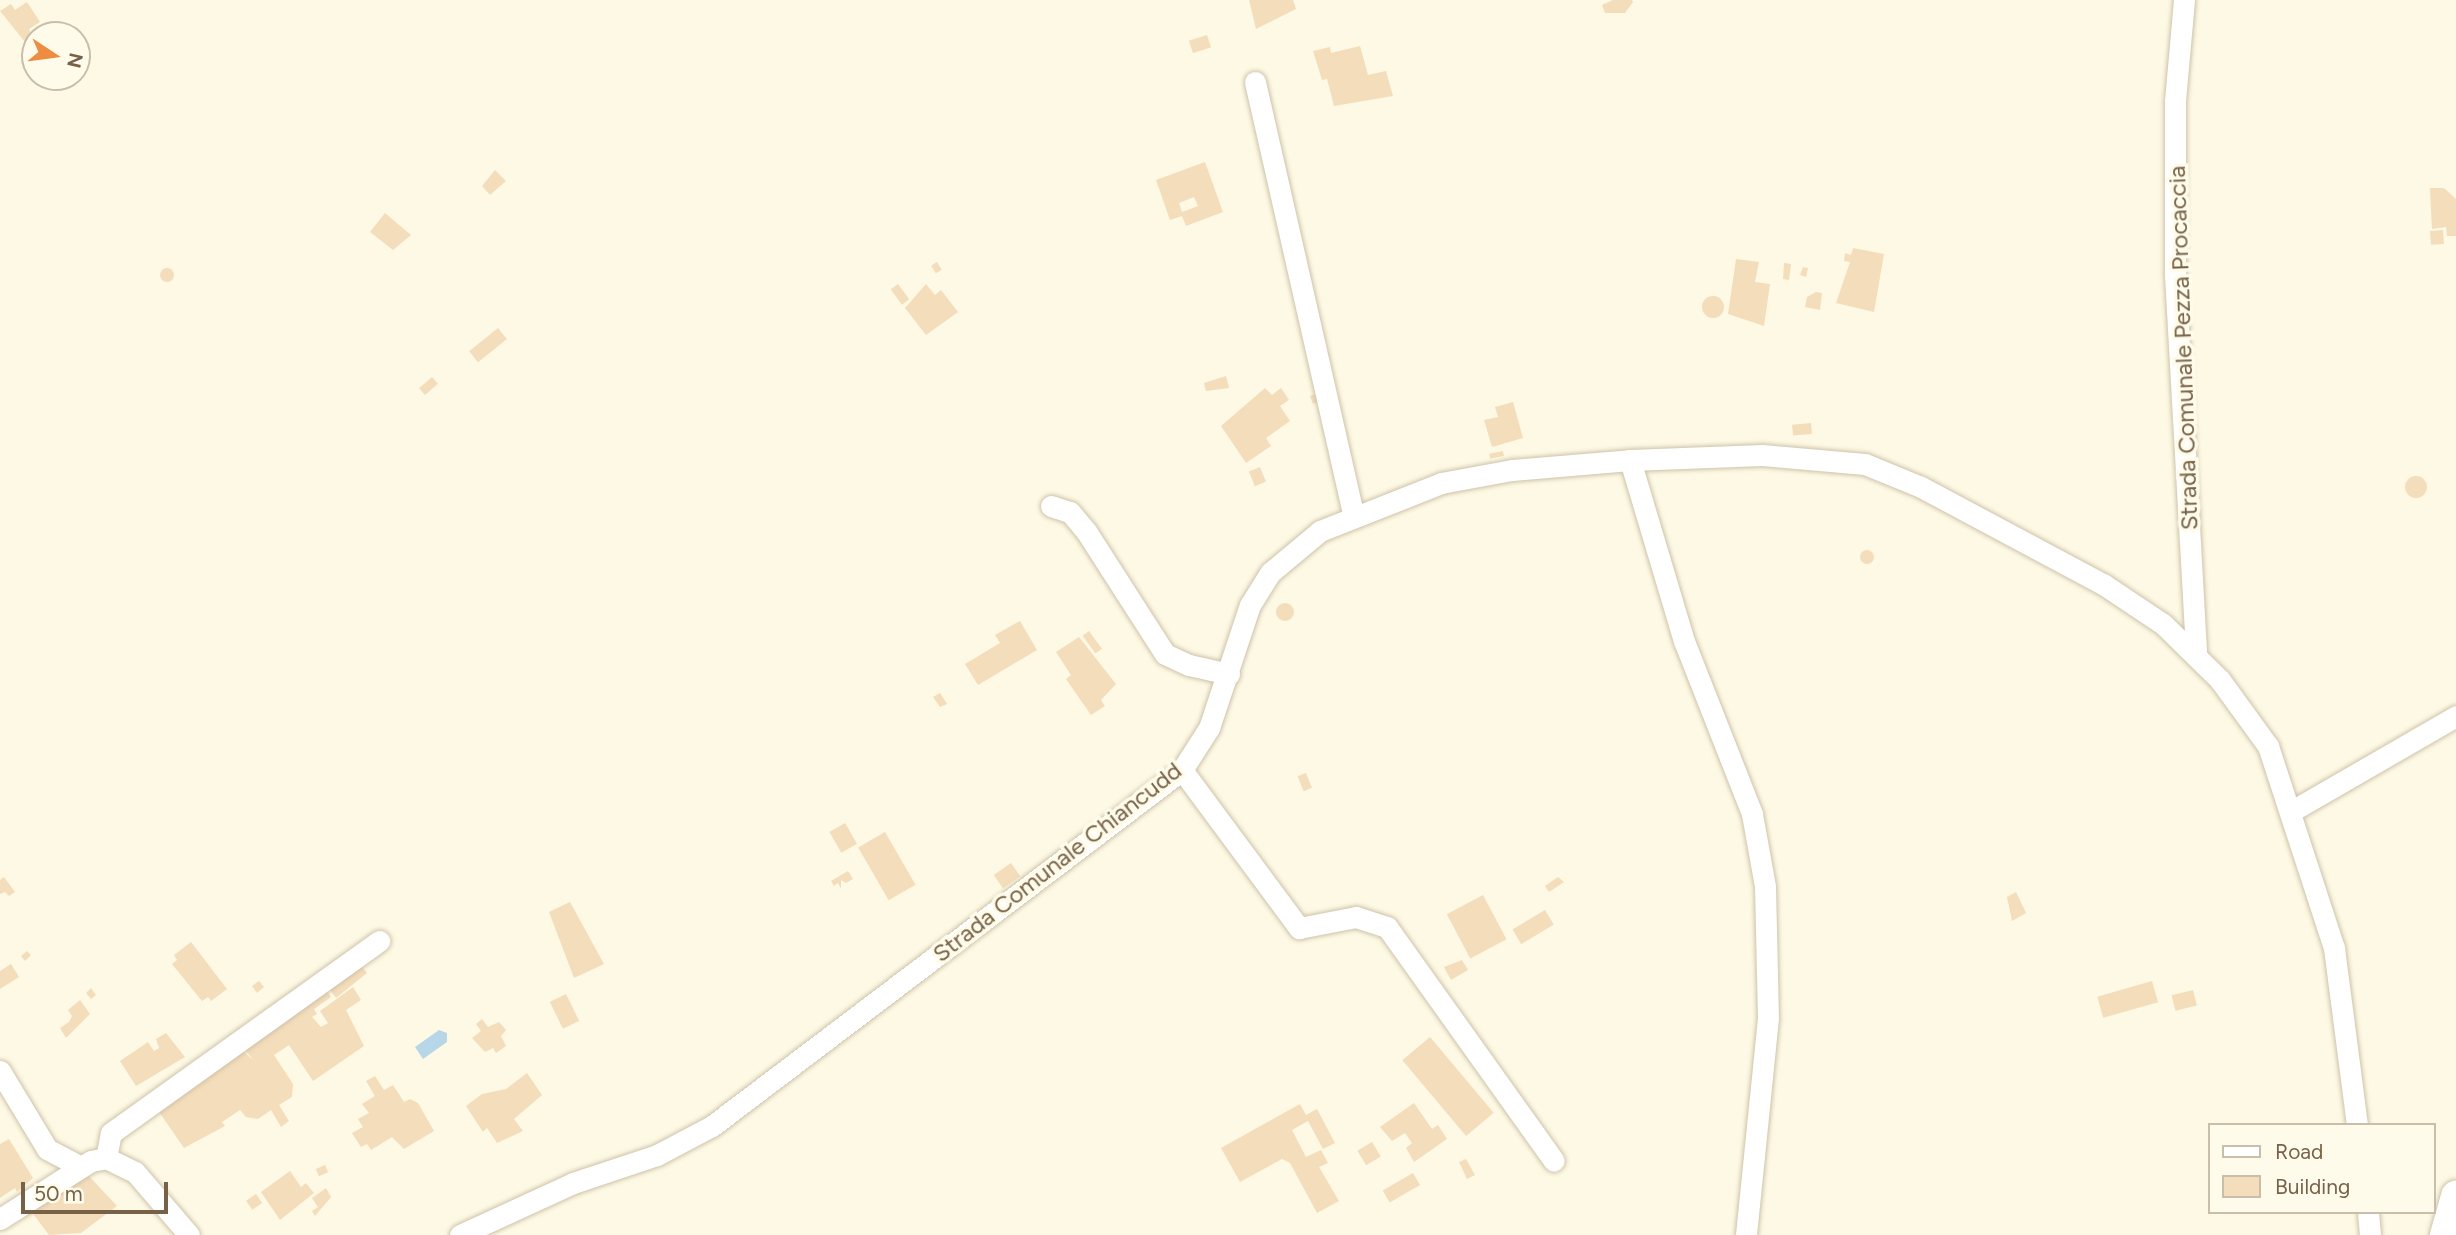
<!DOCTYPE html>
<style>
body{margin:0}
#map{position:relative;width:2456px;height:1235px;overflow:hidden;background:#fdf9e4;font-family:Figtree,sans-serif}
div>[style]{position:absolute}
[style*='--x']{left:calc(var(--x)*1px);top:calc(var(--y)*1px);width:calc(var(--w)*1px);rotate:calc(var(--a)*1deg)}
.water>*{inset:0;background:#b7d7e8}
.building>*{inset:0;background:#f4ddba;transform-origin:0 0}
.round{border-radius:50%}
.roads{filter:drop-shadow(0 0 2px #cfc2aa) drop-shadow(0 0 2px #cfc2aa)}
.minor>*{height:21px;margin:-10.5px;padding:0 10.5px;transform-origin:10.5px;border-radius:10.5px;background:#fff}
.secondary>*{height:30px;margin:-15px;padding:0 15px;transform-origin:15px;border-radius:15px;background:#fff}
span{translate:-50% -50%;white-space:nowrap;text-align:center;line-height:1.15;-webkit-text-stroke:7px #fffbeb;paint-order:stroke}
.street-label{font-size:24px;color:#776248}
.legend{position:absolute;left:2208px;top:1123px;width:228px;height:91px;box-sizing:border-box;background:#fffbeb;border:2px solid #c9beaa;margin:0;padding:9px 12px;list-style:none;font-size:21px;color:#776248}
.legend li{display:flex;align-items:center;gap:14px;height:35px}
.legend b{width:35px;border:2px solid #c9beaa}
.north{position:absolute;left:21px;top:21px;width:70px;height:70px;box-sizing:border-box;background:#fffbeb;border:2px solid #c9beaa;border-radius:50%;rotate:103deg;font-size:19px;font-weight:700;line-height:28px;text-align:center;color:#776248}
.north::after{content:'';display:block;margin:auto;width:24px;height:32px;background:#ee8c42;clip-path:polygon(50% 0,100% 100%,50% 72%,0 100%)}
.scale{position:absolute;left:21px;top:1182px;width:147px;height:32px;box-sizing:border-box;border:4px solid #776248;border-top:0;padding-left:9px;font-size:21px;line-height:24px;white-space:nowrap;color:#776248;-webkit-text-stroke:5px #fffbeb;paint-order:stroke}
</style>
<div id="map">
<div class="water">
<i style="clip-path:polygon(439px 1030px,447px 1033px,447px 1042px,423px 1059px,415px 1047px)"></i>
</div>
<div class="building">
<i style="clip-path:polygon(1249px 0,1293px 0,1296px 9px,1256px 29px)"></i>
<i style="clip-path:polygon(1613px 0,1632px 0,1633px 2px,1625px 13px,1605px 13px,1602px 5px)"></i>
<i style="clip-path:polygon(27px 2px,40px 22px,29px 29px,33px 37px,25px 42px,0 11px,11px 4px,15px 10px)"></i>
<i style="left:1207px;top:35px;width:13px;height:19px;rotate:72deg"></i>
<i style="clip-path:polygon(1360px 46px,1368px 75px,1386px 71px,1393px 96px,1334px 106px,1327px 79px,1322px 80px,1313px 51px,1330px 47px,1331px 53px)"></i>
<i style="clip-path:polygon(evenodd,1205px 162px,1223px 212px,1186px 226px,1182px 216px,1170px 220px,1156px 180px,1205px 162px,1194px 197px,1198px 206px,1182px 212px,1179px 203px,1194px 197px)"></i>
<i style="clip-path:polygon(495px 170px,506px 181px,490px 195px,482px 186px)"></i>
<i style="clip-path:polygon(2430px 188px,2444px 188px,2456px 199px,2456px 236px,2447px 236px,2446px 227px,2432px 229px)"></i>
<i style="clip-path:polygon(385px 213px,411px 235px,393px 250px,370px 232px)"></i>
<i style="left:2443px;top:230px;width:14px;height:13px;rotate:86deg"></i>
<i style="clip-path:polygon(1853px 248px,1884px 254px,1874px 312px,1836px 303px,1850px 262px,1844px 261px,1845px 253px,1851px 255px)"></i>
<i style="clip-path:polygon(1736px 259px,1759px 262px,1755px 282px,1770px 284px,1764px 326px,1728px 314px)"></i>
<i style="left:937px;top:262px;width:9px;height:7px;rotate:58deg"></i>
<i style="clip-path:polygon(1784px 263px,1791px 264px,1789px 280px,1783px 279px)"></i>
<i style="clip-path:polygon(1803px 267px,1808px 268px,1806px 277px,1800px 275px)"></i>
<i class="round" style="left:160px;top:268px;width:14px;height:14px"></i>
<i style="left:898px;top:284px;width:19px;height:9px;rotate:54deg"></i>
<i style="clip-path:polygon(926px 284px,935px 295px,941px 290px,958px 312px,926px 335px,905px 308px)"></i>
<i style="clip-path:polygon(1816px 292px,1822px 293px,1820px 310px,1805px 307px,1807px 297px)"></i>
<i class="round" style="left:1702px;top:296px;width:22px;height:22px"></i>
<i style="left:498px;top:328px;width:14px;height:37px;rotate:51deg"></i>
<i style="clip-path:polygon(1226px 376px,1229px 388px,1206px 391px,1204px 383px)"></i>
<i style="left:432px;top:377px;width:9px;height:17px;rotate:49deg"></i>
<i style="clip-path:polygon(1265px 388px,1272px 395px,1281px 388px,1289px 400px,1280px 406px,1290px 421px,1266px 438px,1271px 446px,1246px 463px,1221px 426px)"></i>
<i style="clip-path:polygon(1315px 394px,1319px 402px,1313px 404px,1310px 396px)"></i>
<i style="clip-path:polygon(1513px 402px,1523px 438px,1492px 447px,1484px 420px,1498px 417px,1495px 407px)"></i>
<i style="left:1811px;top:423px;width:11px;height:19px;rotate:85deg"></i>
<i style="left:1503px;top:451px;width:5px;height:14px;rotate:79deg"></i>
<i style="left:1260px;top:467px;width:16px;height:12px;rotate:68deg"></i>
<i class="round" style="left:2405px;top:476px;width:22px;height:22px"></i>
<i class="round" style="left:1860px;top:550px;width:14px;height:14px"></i>
<i class="round" style="left:1276px;top:603px;width:18px;height:18px"></i>
<i style="clip-path:polygon(1020px 621px,1037px 650px,978px 685px,965px 664px,1000px 643px,995px 635px)"></i>
<i style="left:1089px;top:631px;width:22px;height:8px;rotate:54deg"></i>
<i style="clip-path:polygon(1079px 637px,1116px 684px,1101px 700px,1105px 706px,1091px 715px,1066px 679px,1071px 675px,1056px 652px)"></i>
<i style="clip-path:polygon(940px 693px,947px 704px,940px 707px,933px 697px)"></i>
<i style="left:1306px;top:773px;width:16px;height:9px;rotate:68deg"></i>
<i style="left:845px;top:823px;width:24px;height:18px;rotate:60deg"></i>
<i style="left:885px;top:832px;width:61px;height:31px;rotate:60deg"></i>
<i style="left:1011px;top:863px;width:16px;height:21px;rotate:55deg"></i>
<i style="clip-path:polygon(848px 871px,853px 879px,846px 883px,841px 880px,841px 889px,838px 883px,834px 886px,831px 881px)"></i>
<i style="clip-path:polygon(4px 877px,15px 892px,9px 896px,5px 892px,0 894px,0 880px)"></i>
<i style="clip-path:polygon(1558px 877px,1564px 882px,1549px 892px,1545px 886px)"></i>
<i style="clip-path:polygon(2016px 892px,2026px 913px,2012px 921px,2007px 897px)"></i>
<i style="left:1483px;top:895px;width:50px;height:41px;rotate:62deg"></i>
<i style="clip-path:polygon(570px 902px,604px 964px,574px 978px,549px 912px)"></i>
<i style="left:1545px;top:910px;width:17px;height:38px;rotate:59deg"></i>
<i style="clip-path:polygon(191px 942px,227px 989px,211px 1001px,208px 997px,202px 1001px,172px 964px,177px 960px,174px 955px)"></i>
<i style="clip-path:polygon(27px 951px,31px 955px,25px 961px,21px 956px)"></i>
<i style="clip-path:polygon(1462px 960px,1468px 970px,1451px 980px,1444px 967px)"></i>
<i style="clip-path:polygon(11px 964px,19px 977px,0 989px,0 971px)"></i>
<i style="clip-path:polygon(360px 964px,367px 973px,336px 998px,328px 987px)"></i>
<i style="clip-path:polygon(259px 981px,264px 987px,257px 993px,252px 986px)"></i>
<i style="left:2152px;top:981px;width:22px;height:57px;rotate:74deg"></i>
<i style="clip-path:polygon(353px 987px,361px 1000px,346px 1010px,364px 1046px,313px 1081px,289px 1045px,274px 1055px,293px 1084px,292px 1097px,279px 1105px,289px 1121px,281px 1127px,271px 1110px,258px 1119px,246px 1117px,240px 1110px,222px 1122px,225px 1126px,184px 1148px,157px 1109px,242px 1050px,253px 1060px,243px 1047px,325px 989px,331px 997px,314px 1009px,317px 1014px,312px 1017px,321px 1027px,328px 1023px,320px 1011px)"></i>
<i style="clip-path:polygon(91px 988px,96px 995px,91px 999px,86px 993px)"></i>
<i style="left:2193px;top:990px;width:16px;height:22px;rotate:76deg"></i>
<i style="left:566px;top:994px;width:30px;height:18px;rotate:64deg"></i>
<i style="clip-path:polygon(80px 1000px,90px 1014px,66px 1038px,60px 1028px,69px 1022px,72px 1016px,68px 1010px)"></i>
<i style="clip-path:polygon(482px 1019px,488px 1027px,499px 1022px,506px 1030px,501px 1036px,506px 1046px,496px 1053px,493px 1048px,485px 1052px,472px 1038px,481px 1031px,476px 1024px)"></i>
<i style="clip-path:polygon(166px 1033px,185px 1057px,136px 1086px,120px 1061px,148px 1042px,154px 1051px,159px 1048px,156px 1039px)"></i>
<i style="left:1430px;top:1037px;width:99px;height:36px;rotate:50deg"></i>
<i style="clip-path:polygon(527px 1073px,542px 1095px,514px 1119px,523px 1131px,497px 1143px,487px 1128px,483px 1132px,466px 1106px,482px 1094px,506px 1089px)"></i>
<i style="clip-path:polygon(375px 1076px,384px 1090px,393px 1085px,404px 1102px,410px 1099px,418px 1103px,434px 1131px,404px 1149px,392px 1137px,371px 1150px,367px 1144px,361px 1147px,352px 1133px,363px 1127px,358px 1119px,369px 1113px,362px 1104px,375px 1096px,366px 1081px)"></i>
<i style="clip-path:polygon(1414px 1103px,1432px 1129px,1438px 1125px,1447px 1139px,1414px 1162px,1406px 1148px,1412px 1143px,1405px 1133px,1392px 1141px,1380px 1127px)"></i>
<i style="clip-path:polygon(1300px 1104px,1306px 1115px,1317px 1109px,1335px 1143px,1323px 1149px,1308px 1121px,1292px 1130px,1306px 1157px,1321px 1150px,1328px 1163px,1319px 1167px,1339px 1201px,1317px 1213px,1290px 1163px,1282px 1159px,1240px 1182px,1221px 1148px)"></i>
<i style="clip-path:polygon(9px 1139px,33px 1178px,17px 1192px,15px 1188px,0 1198px,0 1144px)"></i>
<i style="left:1372px;top:1142px;width:17px;height:17px;rotate:59deg"></i>
<i style="clip-path:polygon(1466px 1159px,1475px 1175px,1467px 1179px,1459px 1162px)"></i>
<i style="left:325px;top:1165px;width:8px;height:10px;rotate:67deg"></i>
<i style="clip-path:polygon(290px 1171px,301px 1187px,306px 1183px,314px 1193px,280px 1220px,261px 1192px)"></i>
<i style="left:1413px;top:1173px;width:14px;height:35px;rotate:60deg"></i>
<i style="clip-path:polygon(88px 1175px,117px 1206px,81px 1233px,49px 1235px,34px 1215px,36px 1208px)"></i>
<i style="clip-path:polygon(326px 1188px,331px 1197px,315px 1216px,312px 1211px,318px 1207px,312px 1198px)"></i>
<i style="left:256px;top:1194px;width:11px;height:12px;rotate:56deg"></i>
</div>
<div class="roads">
<div class="minor">
<i style="--x:2184;--y:0;--w:101;--a:95.1"></i>
<i style="--x:2175;--y:101;--w:174;--a:90"></i>
<i style="--x:2175;--y:275;--w:380;--a:86.8"></i>
<i style="--x:1255;--y:82;--w:445;--a:77.2"></i>
<i style="--x:1630;--y:460;--w:189;--a:73.4"></i>
<i style="--x:1684;--y:641;--w:186;--a:68.5"></i>
<i style="--x:1752;--y:814;--w:73;--a:79.8"></i>
<i style="--x:1765;--y:886;--w:132;--a:88.7"></i>
<i style="--x:1768;--y:1018;--w:218;--a:95.8"></i>
<i style="--x:1051;--y:506;--w:20;--a:18"></i>
<i style="--x:1070;--y:512;--w:25;--a:50"></i>
<i style="--x:1086;--y:531;--w:146;--a:57.3"></i>
<i style="--x:1165;--y:654;--w:26;--a:25"></i>
<i style="--x:1189;--y:665;--w:41;--a:12.7"></i>
<i style="--x:1182;--y:770;--w:197;--a:53.5"></i>
<i style="--x:1299;--y:928;--w:58;--a:-10.9"></i>
<i style="--x:1356;--y:917;--w:33;--a:18"></i>
<i style="--x:1387;--y:927;--w:287;--a:54.5"></i>
<i style="--x:2290;--y:812;--w:192;--a:-30"></i>
<i style="--x:0;--y:1071;--w:91;--a:58.9"></i>
<i style="--x:47;--y:1149;--w:38;--a:28"></i>
<i style="--x:106;--y:1158;--w:25;--a:-79"></i>
<i style="--x:111;--y:1133;--w:330;--a:-35.6"></i>
<i style="--x:2368;--y:1212;--w:23;--a:85"></i>
<i style="--x:0;--y:1219;--w:108;--a:-32.5"></i>
<i style="--x:91;--y:1161;--w:15;--a:-11"></i>
<i style="--x:106;--y:1158;--w:32;--a:26"></i>
<i style="--x:135;--y:1172;--w:83;--a:49.4"></i>
<i style="--x:460;--y:1235;--w:124;--a:-24.7"></i>
<i style="--x:573;--y:1183;--w:89;--a:-18.4"></i>
<i style="--x:657;--y:1155;--w:62;--a:-27.8"></i>
<i style="--x:712;--y:1126;--w:590;--a:-37.14"></i>
<i style="--x:1182;--y:770;--w:50;--a:-57.3"></i>
<i style="--x:1209;--y:728;--w:130;--a:-71.6"></i>
<i style="--x:1250;--y:605;--w:39;--a:-58"></i>
<i style="--x:1271;--y:572;--w:64;--a:-39.9"></i>
<i style="--x:1320;--y:531;--w:130;--a:-21.6"></i>
<i style="--x:1441;--y:483;--w:72;--a:-10.4"></i>
<i style="--x:1512;--y:470;--w:118;--a:-4.8"></i>
<i style="--x:1630;--y:460;--w:132;--a:-2.2"></i>
<i style="--x:1762;--y:455;--w:103;--a:5"></i>
<i style="--x:1865;--y:464;--w:61;--a:22.3"></i>
<i style="--x:1921;--y:487;--w:206;--a:28.1"></i>
<i style="--x:2103;--y:584;--w:72;--a:33.7"></i>
<i style="--x:2163;--y:624;--w:80;--a:44.5"></i>
<i style="--x:2220;--y:680;--w:82;--a:54"></i>
<i style="--x:2268;--y:746;--w:213;--a:71.9"></i>
<i style="--x:2334;--y:948;--w:178;--a:82.6"></i>
</div>
<div class="secondary">
<i style="--x:2445;--y:1235;--w:41;--a:-74.2"></i>
</div>
</div>
<div class="street-label">
<span style="left:2183px;top:348px;rotate:-92deg">Strada Comunale Pezza Procaccia</span>
<span style="left:1057px;top:862px;rotate:-38deg">Strada Comunale Chiancudd</span>
</div>
<ul class="legend">
<li><b style="height:9px;background:#fff"></b>Road</li>
<li><b style="height:19px;background:#f4ddba"></b>Building</li>
</ul>
<div class="north">N</div>
<div class="scale">50 m</div>
</div>
